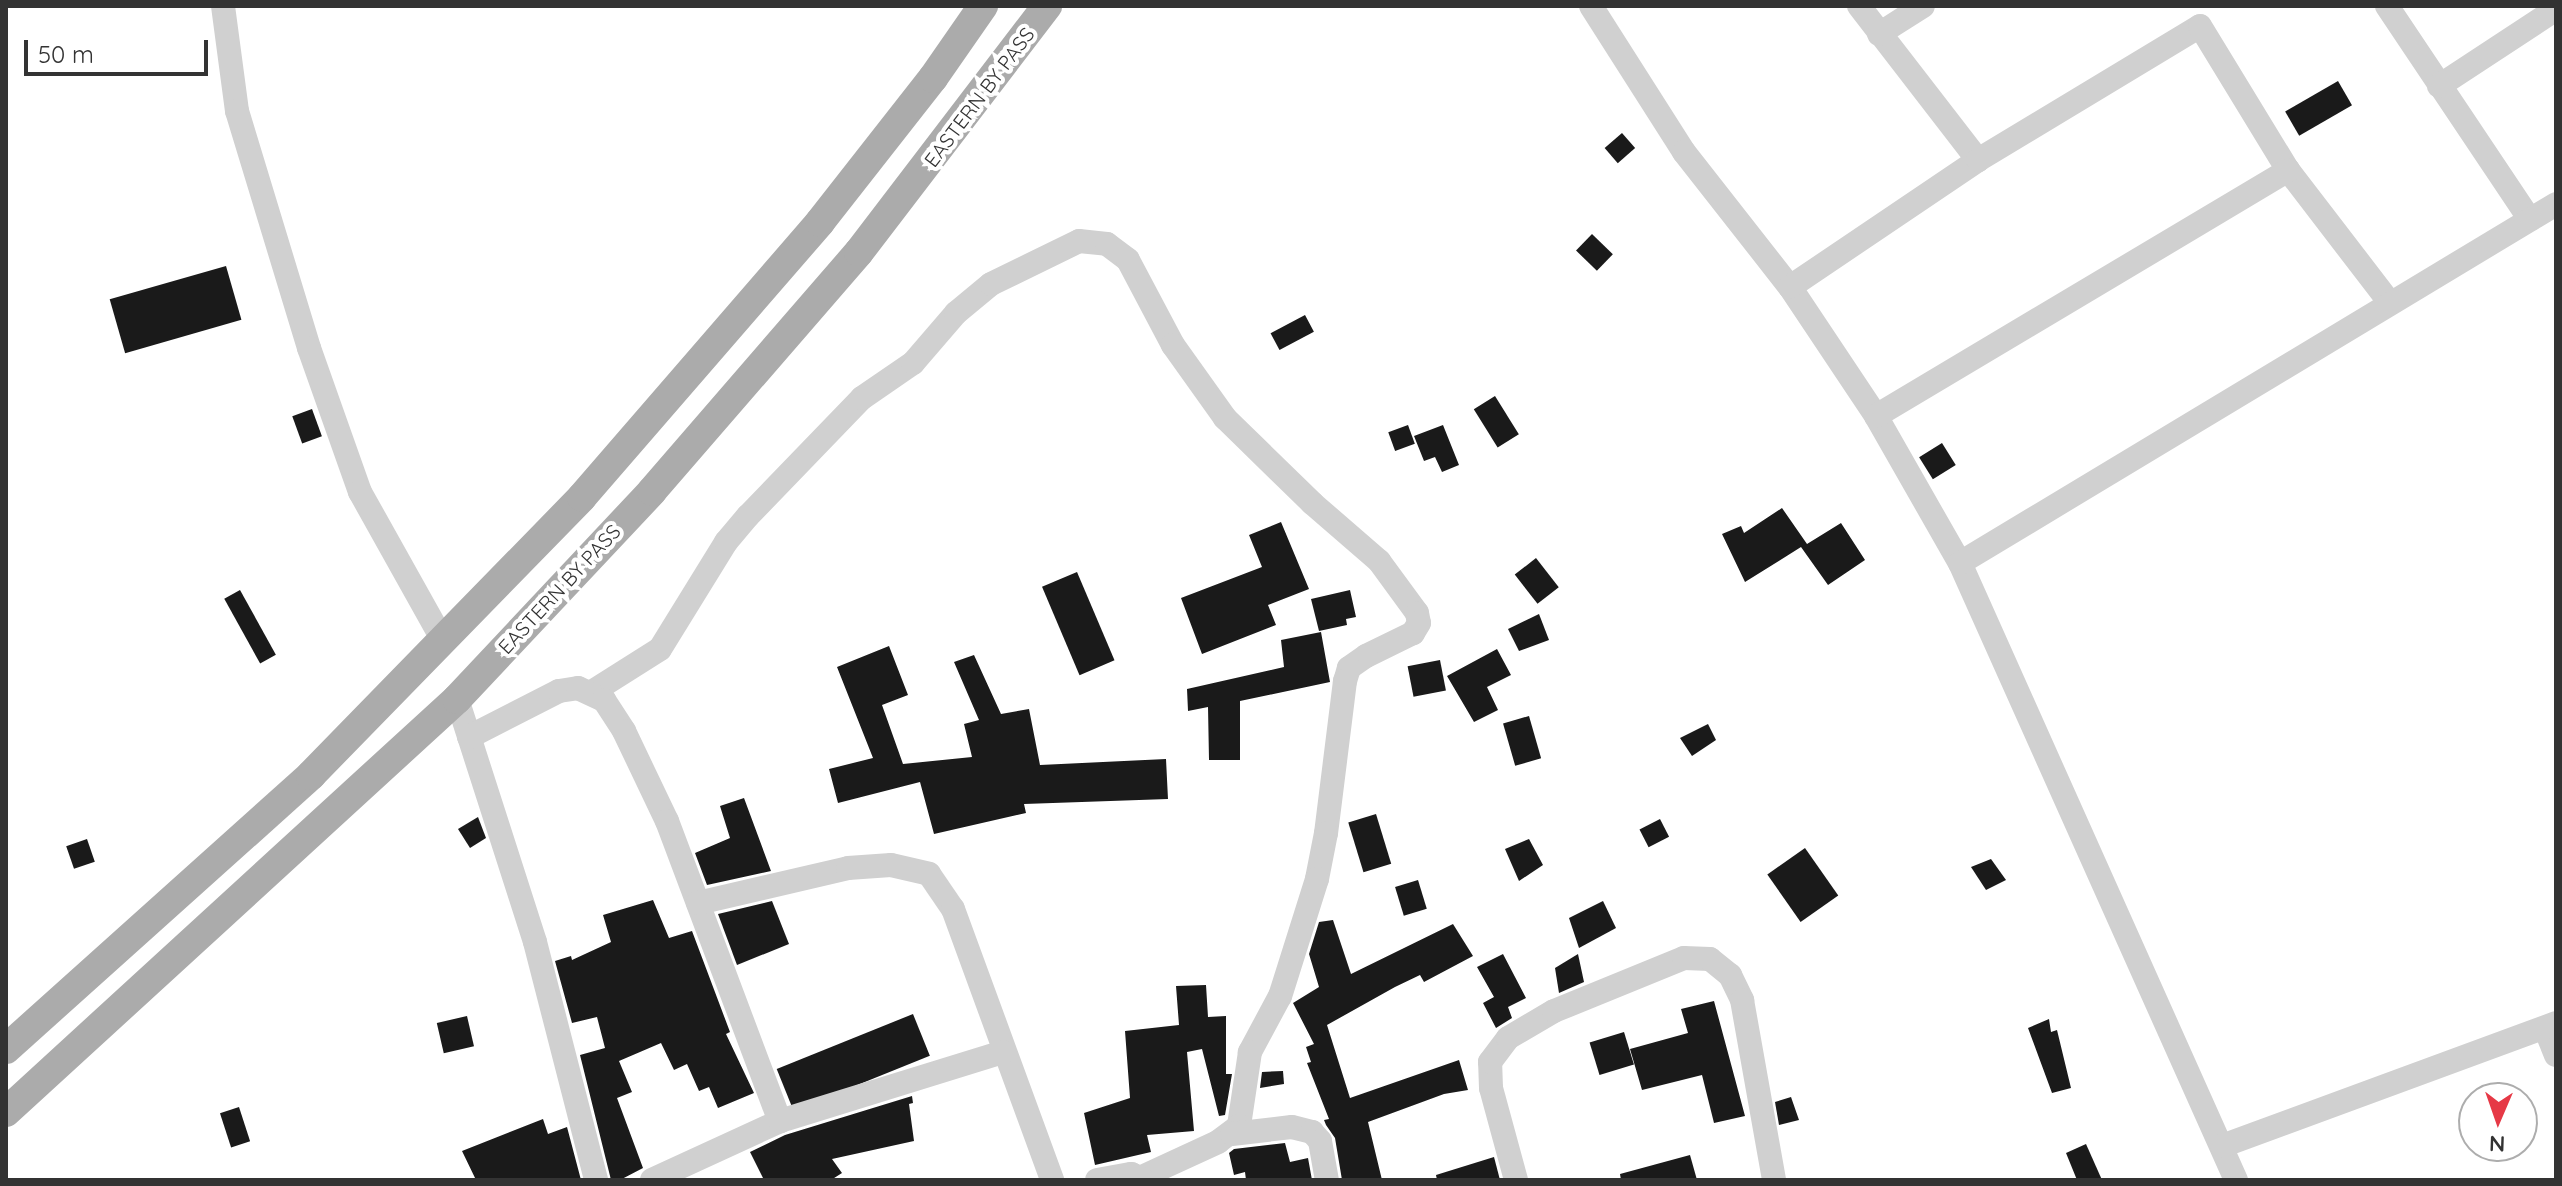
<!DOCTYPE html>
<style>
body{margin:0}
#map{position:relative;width:2562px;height:1186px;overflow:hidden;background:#fff;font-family:Quicksand,sans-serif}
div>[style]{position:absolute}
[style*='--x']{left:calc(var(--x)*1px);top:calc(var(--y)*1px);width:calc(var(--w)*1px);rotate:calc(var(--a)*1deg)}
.building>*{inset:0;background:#1a1a1a;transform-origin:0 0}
.minor>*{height:24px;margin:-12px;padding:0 12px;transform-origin:12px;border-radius:12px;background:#d0d0d0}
.major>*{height:30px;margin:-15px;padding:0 15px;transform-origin:15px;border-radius:15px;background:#ababab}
span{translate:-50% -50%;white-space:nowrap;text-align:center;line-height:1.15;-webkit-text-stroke:8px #fff;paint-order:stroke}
.street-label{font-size:20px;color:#333}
.frame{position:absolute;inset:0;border:8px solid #333;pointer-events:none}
.north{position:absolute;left:2458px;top:1082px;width:80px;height:80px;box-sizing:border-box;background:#fff;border:2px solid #adadad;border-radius:50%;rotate:182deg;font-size:22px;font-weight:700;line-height:32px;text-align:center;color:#333}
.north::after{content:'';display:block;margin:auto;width:28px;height:36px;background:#e63946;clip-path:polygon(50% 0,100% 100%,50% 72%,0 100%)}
.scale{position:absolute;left:24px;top:40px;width:184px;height:36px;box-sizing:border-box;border:4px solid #333;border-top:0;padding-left:10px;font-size:24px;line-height:28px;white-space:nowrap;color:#333;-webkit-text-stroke:6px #fff;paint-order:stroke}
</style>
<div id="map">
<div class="building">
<i style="left:2338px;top:81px;width:28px;height:61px;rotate:60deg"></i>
<i style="left:1622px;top:133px;width:20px;height:23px;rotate:49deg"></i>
<i style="left:1592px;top:234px;width:29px;height:23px;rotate:44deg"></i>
<i style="left:226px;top:266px;width:56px;height:121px;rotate:74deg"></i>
<i style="left:1305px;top:315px;width:19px;height:39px;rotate:62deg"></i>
<i style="left:1495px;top:396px;width:45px;height:25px;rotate:58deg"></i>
<i style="left:312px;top:409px;width:29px;height:21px;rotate:70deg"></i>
<i style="left:1408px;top:425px;width:20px;height:21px;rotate:70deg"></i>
<i style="clip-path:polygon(1443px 425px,1459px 465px,1442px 472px,1435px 457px,1424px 461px,1414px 436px)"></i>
<i style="left:1942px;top:443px;width:26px;height:27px;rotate:58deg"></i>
<i style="clip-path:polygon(1782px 508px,1807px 544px,1841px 523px,1865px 560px,1828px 585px,1801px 547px,1745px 582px,1722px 534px,1741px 526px,1744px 533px)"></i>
<i style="clip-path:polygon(1281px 522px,1309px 589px,1268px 605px,1276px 625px,1202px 654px,1181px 598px,1262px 567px,1249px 535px)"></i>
<i style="left:1536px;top:558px;width:37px;height:27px;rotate:52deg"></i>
<i style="left:1077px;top:572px;width:96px;height:38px;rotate:67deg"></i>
<i style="left:240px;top:590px;width:74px;height:18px;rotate:61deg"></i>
<i style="clip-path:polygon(1350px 590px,1356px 617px,1346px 619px,1347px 625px,1319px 631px,1311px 599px)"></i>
<i style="clip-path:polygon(1539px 614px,1549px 640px,1519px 651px,1508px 629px)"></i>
<i style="clip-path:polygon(1321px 632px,1330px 682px,1240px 701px,1240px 760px,1209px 760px,1208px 707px,1188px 711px,1187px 689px,1284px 667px,1281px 640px)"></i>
<i style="clip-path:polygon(889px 646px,908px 695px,882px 705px,903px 764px,972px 757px,964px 724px,979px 720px,954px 662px,974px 655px,1001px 714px,1029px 709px,1040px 765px,1166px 759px,1168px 799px,1024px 804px,1026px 813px,934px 834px,920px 782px,838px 803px,829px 769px,873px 758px,837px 667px)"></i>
<i style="clip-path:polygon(1497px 649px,1511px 675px,1487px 687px,1498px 710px,1474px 722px,1447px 676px)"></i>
<i style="left:1440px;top:660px;width:31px;height:33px;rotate:79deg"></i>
<i style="left:1529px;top:716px;width:44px;height:27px;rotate:74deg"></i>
<i style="clip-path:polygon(1708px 724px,1716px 740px,1692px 756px,1680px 738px)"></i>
<i style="clip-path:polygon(744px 798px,771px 871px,707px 885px,695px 853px,730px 838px,720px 806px)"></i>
<i style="left:1376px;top:814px;width:52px;height:29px;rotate:73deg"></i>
<i style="clip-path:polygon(478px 817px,486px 838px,470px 848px,458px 829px)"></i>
<i style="left:1660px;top:819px;width:20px;height:23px;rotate:63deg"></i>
<i style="left:87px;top:839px;width:24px;height:22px;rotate:71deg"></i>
<i style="clip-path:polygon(1529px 839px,1543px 865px,1519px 881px,1505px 849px)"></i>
<i style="left:1805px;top:848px;width:58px;height:46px;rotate:55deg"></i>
<i style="clip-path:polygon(1991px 859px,2006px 880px,1986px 890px,1971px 867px)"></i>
<i style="left:1418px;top:880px;width:30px;height:24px;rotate:73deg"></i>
<i style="clip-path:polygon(653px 900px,669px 938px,692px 931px,730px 1032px,726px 1034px,754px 1093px,718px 1108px,709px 1087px,699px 1091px,687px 1064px,674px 1070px,661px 1043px,619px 1061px,632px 1092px,617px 1098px,643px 1168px,620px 1180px,611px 1180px,580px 1055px,605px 1048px,597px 1017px,572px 1023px,555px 961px,571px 956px,572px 960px,611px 942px,603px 915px)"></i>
<i style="clip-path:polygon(772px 901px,789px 944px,737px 965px,718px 914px)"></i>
<i style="clip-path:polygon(1603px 901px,1616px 928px,1579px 948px,1569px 918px)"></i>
<i style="clip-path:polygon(1333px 920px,1351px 974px,1453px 924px,1473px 956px,1424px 982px,1420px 975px,1395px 987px,1327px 1025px,1350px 1098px,1459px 1060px,1468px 1090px,1444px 1094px,1368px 1122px,1382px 1180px,1342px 1180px,1335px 1138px,1326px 1125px,1324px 1120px,1329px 1119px,1307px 1063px,1311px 1062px,1306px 1047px,1314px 1044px,1293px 1003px,1319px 987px,1309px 954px,1319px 922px)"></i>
<i style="clip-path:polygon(1503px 954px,1526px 998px,1508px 1007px,1512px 1018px,1496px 1028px,1483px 1003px,1494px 997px,1477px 967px)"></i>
<i style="clip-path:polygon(1578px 954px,1584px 982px,1559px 993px,1555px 968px)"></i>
<i style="clip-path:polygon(1206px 985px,1208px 1017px,1226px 1016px,1226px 1074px,1232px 1074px,1225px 1115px,1219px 1116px,1202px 1049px,1187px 1052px,1194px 1131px,1147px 1135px,1151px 1152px,1095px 1165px,1084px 1113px,1130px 1098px,1125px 1031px,1179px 1025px,1176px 986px)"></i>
<i style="clip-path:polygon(1714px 1001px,1745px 1116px,1714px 1123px,1702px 1075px,1642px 1090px,1630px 1049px,1688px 1033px,1681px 1009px)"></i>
<i style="left:913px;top:1014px;width:45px;height:147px;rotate:68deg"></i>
<i style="left:467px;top:1016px;width:31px;height:31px;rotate:77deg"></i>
<i style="clip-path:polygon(2049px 1019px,2051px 1032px,2057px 1030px,2071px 1088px,2052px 1093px,2028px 1028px)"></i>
<i style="left:1624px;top:1032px;width:34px;height:36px;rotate:73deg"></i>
<i style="clip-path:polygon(1283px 1071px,1284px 1084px,1260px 1088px,1262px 1072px)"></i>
<i style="clip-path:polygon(912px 1096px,913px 1103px,909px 1104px,914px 1141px,832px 1159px,842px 1173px,831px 1180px,764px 1180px,750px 1152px,785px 1135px)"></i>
<i style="clip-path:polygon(1791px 1097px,1799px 1120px,1779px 1125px,1775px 1102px)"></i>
<i style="left:239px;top:1107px;width:36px;height:20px;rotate:72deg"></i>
<i style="clip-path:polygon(543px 1119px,548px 1134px,567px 1127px,581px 1180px,476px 1180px,462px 1151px)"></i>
<i style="clip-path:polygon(1285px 1143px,1290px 1162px,1308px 1158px,1312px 1180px,1246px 1180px,1245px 1172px,1234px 1175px,1229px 1153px,1234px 1149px)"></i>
<i style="clip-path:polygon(2086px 1144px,2102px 1180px,2077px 1180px,2066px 1153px)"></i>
<i style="clip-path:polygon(1690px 1155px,1697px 1180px,1621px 1180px,1620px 1174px)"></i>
<i style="clip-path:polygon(1494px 1157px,1500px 1180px,1437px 1180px,1436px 1175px)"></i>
</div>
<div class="minor">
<i style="--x:223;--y:6;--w:106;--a:82.4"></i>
<i style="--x:237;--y:111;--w:248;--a:73.1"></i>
<i style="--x:309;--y:348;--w:153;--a:70.5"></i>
<i style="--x:360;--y:492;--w:168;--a:60.8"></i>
<i style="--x:1591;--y:6;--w:173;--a:57.5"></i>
<i style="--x:1684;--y:152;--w:172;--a:51.9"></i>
<i style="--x:1790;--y:287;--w:155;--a:56.3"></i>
<i style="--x:1876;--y:416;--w:169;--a:60.3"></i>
<i style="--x:1960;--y:563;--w:676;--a:65.9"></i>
<i style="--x:1859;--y:6;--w:195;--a:52.3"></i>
<i style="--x:2387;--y:6;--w:257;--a:56.2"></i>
<i style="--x:1879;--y:34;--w:52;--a:-32.5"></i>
<i style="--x:2439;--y:86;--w:140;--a:-33.3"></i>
<i style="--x:1790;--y:287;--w:227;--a:-34"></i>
<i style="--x:1978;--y:160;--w:259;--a:-31.1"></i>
<i style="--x:2200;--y:26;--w:169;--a:58.6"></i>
<i style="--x:2288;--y:170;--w:168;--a:52.5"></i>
<i style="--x:1876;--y:416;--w:480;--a:-30.8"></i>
<i style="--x:1960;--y:563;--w:696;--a:-31.06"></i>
<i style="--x:592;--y:692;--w:80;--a:-32.3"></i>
<i style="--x:660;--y:649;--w:126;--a:-58.3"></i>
<i style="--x:726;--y:542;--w:34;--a:-50"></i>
<i style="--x:748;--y:516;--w:164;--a:-46"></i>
<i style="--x:862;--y:398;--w:62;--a:-34.5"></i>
<i style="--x:913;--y:363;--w:66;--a:-49.3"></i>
<i style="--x:956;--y:313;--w:45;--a:-39.6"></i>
<i style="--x:991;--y:284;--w:98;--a:-26"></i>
<i style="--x:1079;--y:241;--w:28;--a:6"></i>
<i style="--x:1107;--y:244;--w:26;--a:37"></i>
<i style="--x:1128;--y:260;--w:96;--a:62.1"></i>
<i style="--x:1173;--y:345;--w:90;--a:54.5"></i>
<i style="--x:1225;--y:418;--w:122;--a:44.3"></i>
<i style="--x:1312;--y:503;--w:89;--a:40.9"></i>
<i style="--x:1379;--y:561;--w:64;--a:53.8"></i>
<i style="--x:1417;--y:613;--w:10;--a:79"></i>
<i style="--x:1419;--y:623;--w:12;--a:121"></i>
<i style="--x:1413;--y:633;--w:52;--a:153.9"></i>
<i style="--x:1366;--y:656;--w:21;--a:145"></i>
<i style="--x:1349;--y:668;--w:14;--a:107"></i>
<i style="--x:1345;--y:681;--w:153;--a:97.1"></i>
<i style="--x:1326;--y:833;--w:47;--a:101.1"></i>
<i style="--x:1317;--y:879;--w:123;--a:107.5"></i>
<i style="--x:1280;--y:996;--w:64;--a:118.2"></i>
<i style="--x:1250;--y:1052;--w:75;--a:98.5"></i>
<i style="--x:1239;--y:1126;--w:26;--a:143"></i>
<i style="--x:1218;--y:1142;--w:84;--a:155.3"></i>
<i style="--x:457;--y:699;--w:255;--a:72.2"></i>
<i style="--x:535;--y:942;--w:246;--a:75.6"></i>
<i style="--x:469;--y:737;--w:101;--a:-27.1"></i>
<i style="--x:559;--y:691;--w:19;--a:-9"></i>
<i style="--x:578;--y:688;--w:29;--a:25"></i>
<i style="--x:604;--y:700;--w:37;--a:57"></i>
<i style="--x:624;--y:731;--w:100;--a:64.5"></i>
<i style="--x:667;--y:821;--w:321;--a:69.4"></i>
<i style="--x:698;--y:903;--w:154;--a:-13.1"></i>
<i style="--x:848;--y:868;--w:43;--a:-4"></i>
<i style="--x:891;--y:865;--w:39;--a:13"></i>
<i style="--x:929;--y:874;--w:42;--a:55.6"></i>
<i style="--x:953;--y:909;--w:289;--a:69.9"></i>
<i style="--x:2545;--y:1028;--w:29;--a:68"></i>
<i style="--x:1232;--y:1134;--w:60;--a:-6.7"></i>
<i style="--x:1292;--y:1127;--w:21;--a:14"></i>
<i style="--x:1312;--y:1132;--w:12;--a:48"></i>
<i style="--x:1320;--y:1141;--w:40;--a:80"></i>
<i style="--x:2222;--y:1146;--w:356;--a:-20.2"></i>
<i style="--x:652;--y:1180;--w:141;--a:-24.7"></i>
<i style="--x:780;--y:1121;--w:233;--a:-17.2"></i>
<i style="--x:1097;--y:1180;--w:35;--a:-10"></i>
<i style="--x:1131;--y:1174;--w:14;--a:25"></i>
<i style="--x:1516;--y:1180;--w:95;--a:-105.2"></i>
<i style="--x:1491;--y:1088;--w:26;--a:-92"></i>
<i style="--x:1490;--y:1062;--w:30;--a:-53"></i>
<i style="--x:1508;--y:1038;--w:53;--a:-30.4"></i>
<i style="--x:1554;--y:1011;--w:140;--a:-22.2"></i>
<i style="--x:1684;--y:958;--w:26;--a:2"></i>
<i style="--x:1710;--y:959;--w:26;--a:39"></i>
<i style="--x:1730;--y:975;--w:28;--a:64"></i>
<i style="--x:1742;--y:1000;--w:183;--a:79.9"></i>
</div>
<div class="major">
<i style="--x:6;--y:1049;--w:410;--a:-41.9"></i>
<i style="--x:311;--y:775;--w:388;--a:-45.7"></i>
<i style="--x:582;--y:497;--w:364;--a:-49.1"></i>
<i style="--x:820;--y:222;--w:183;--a:-51.9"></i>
<i style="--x:933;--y:78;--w:88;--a:-55.2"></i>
<i style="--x:6;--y:1112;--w:612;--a:-42.48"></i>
<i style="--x:457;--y:699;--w:285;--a:-46.8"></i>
<i style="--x:652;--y:491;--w:316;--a:-49.1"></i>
<i style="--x:859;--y:252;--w:310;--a:-52.6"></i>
</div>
<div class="street-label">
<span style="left:979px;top:97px;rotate:-53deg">EASTERN BY PASS</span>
<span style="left:559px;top:589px;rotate:-47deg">EASTERN BY PASS</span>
</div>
<div class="frame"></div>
<div class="north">N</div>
<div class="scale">50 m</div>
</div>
